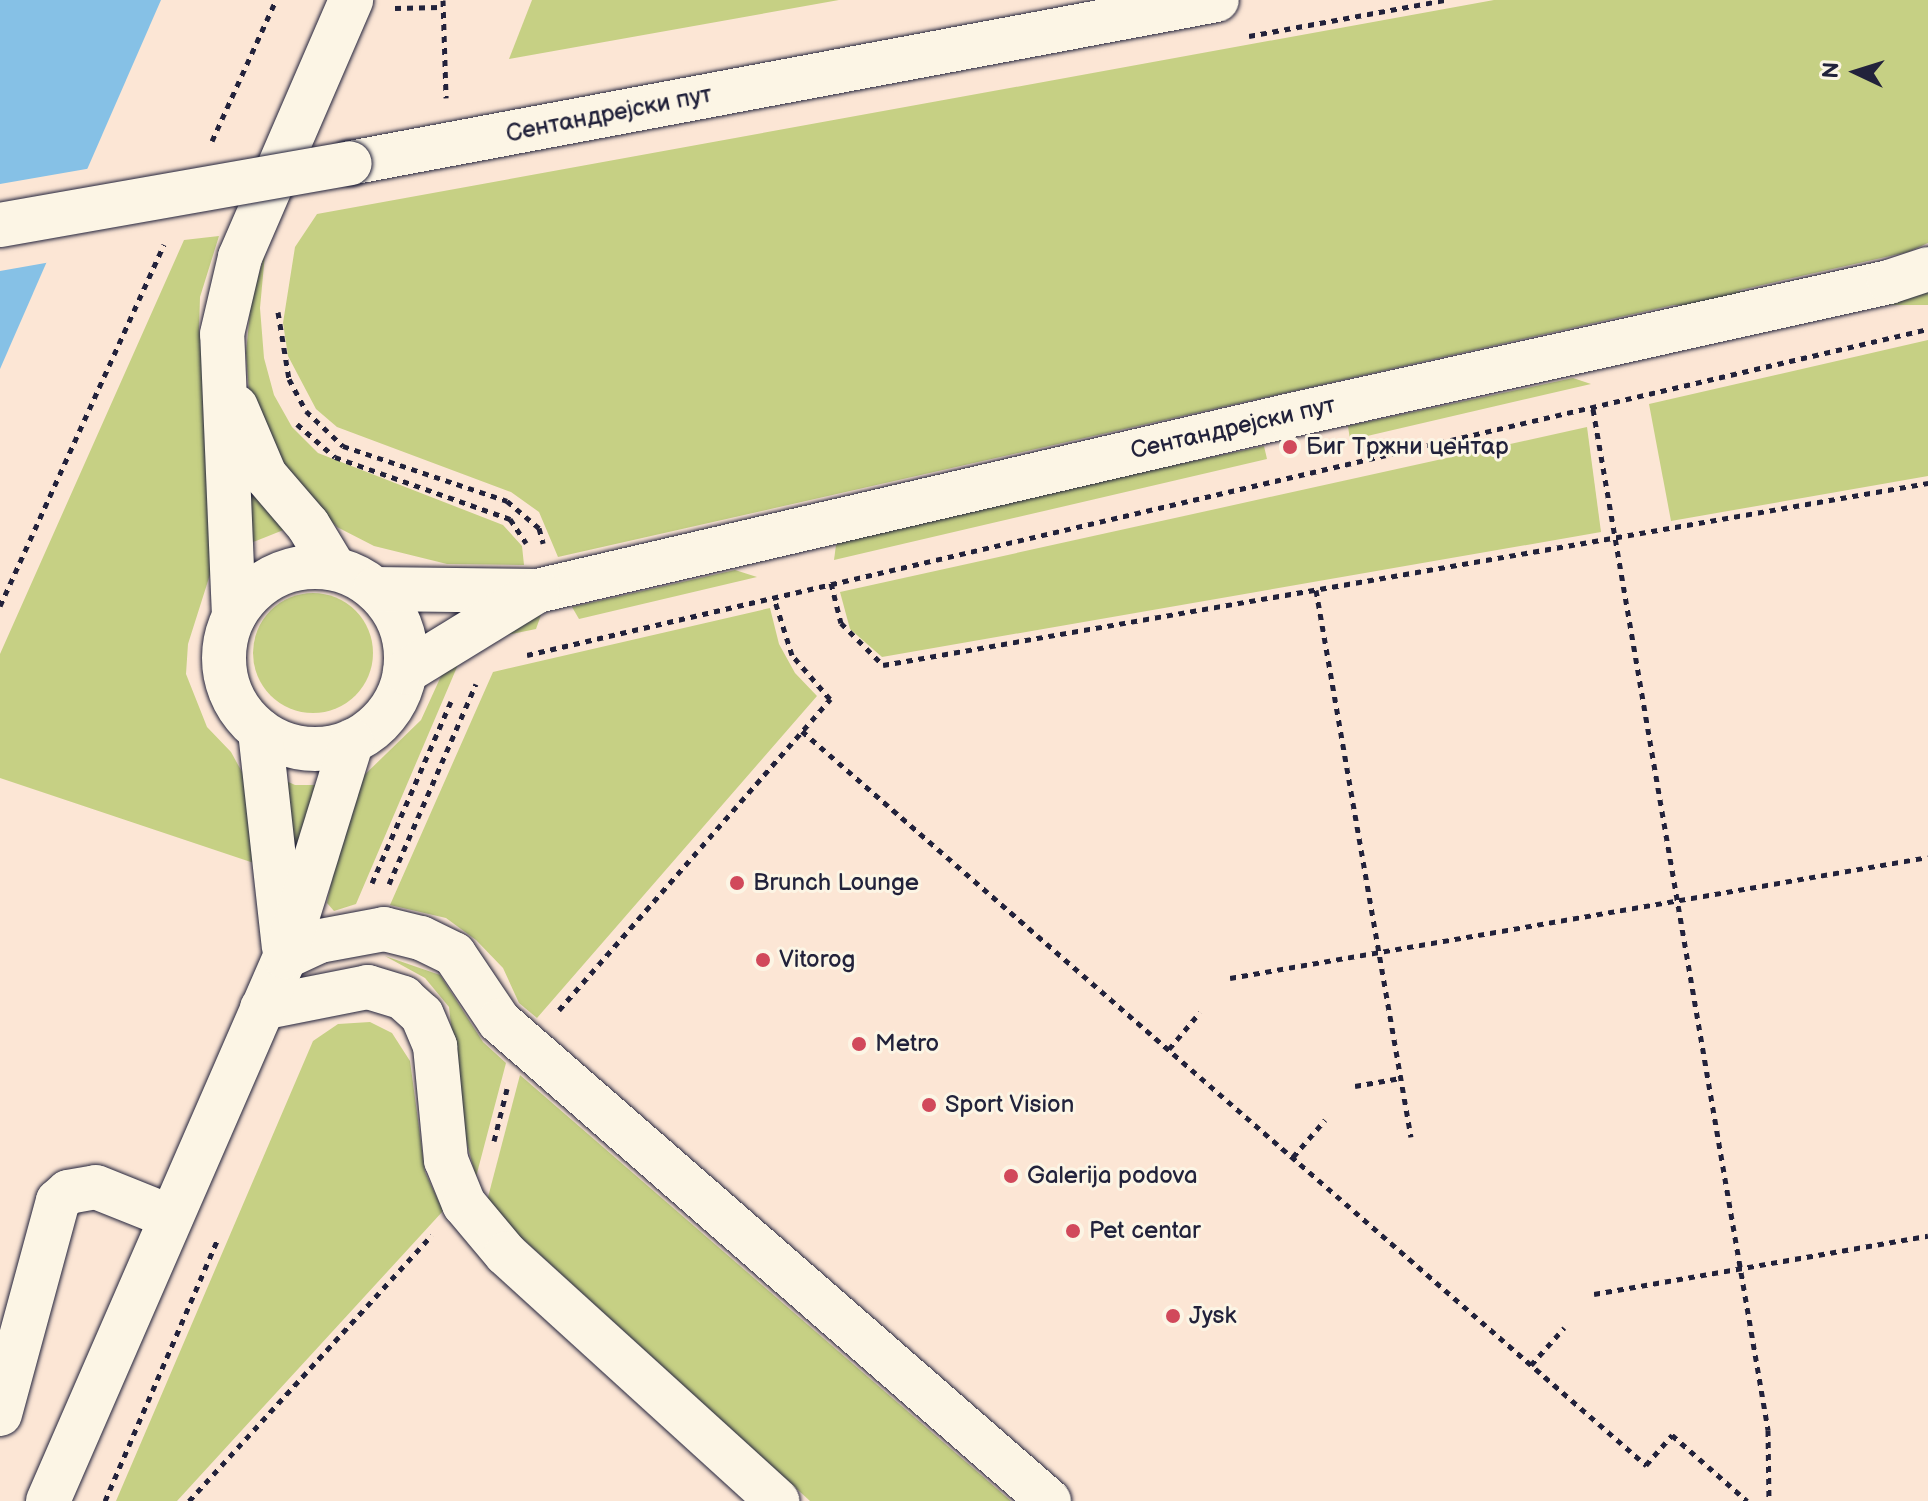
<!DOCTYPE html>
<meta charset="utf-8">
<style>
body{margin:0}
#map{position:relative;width:1928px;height:1501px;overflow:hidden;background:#fce6d5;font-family:"Balsamiq Sans",sans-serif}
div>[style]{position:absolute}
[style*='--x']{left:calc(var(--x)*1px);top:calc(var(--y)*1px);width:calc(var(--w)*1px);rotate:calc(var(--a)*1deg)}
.green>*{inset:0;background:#c6d084;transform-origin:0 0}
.round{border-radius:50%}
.water>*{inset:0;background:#86c1e6}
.pier>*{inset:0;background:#fce6d5}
.path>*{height:5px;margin-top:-2.5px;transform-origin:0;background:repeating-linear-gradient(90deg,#22223b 0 6px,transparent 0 12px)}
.roads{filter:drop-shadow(0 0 2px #22223b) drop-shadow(0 0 2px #22223b)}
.minor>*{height:44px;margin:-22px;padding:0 22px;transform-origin:22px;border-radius:22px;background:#fcf5e5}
.minor>.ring{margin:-22px;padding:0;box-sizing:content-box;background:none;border:44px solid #fcf5e5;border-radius:50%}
.major>*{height:44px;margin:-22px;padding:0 22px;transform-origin:22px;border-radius:22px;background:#fcf5e5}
.bridges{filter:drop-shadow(0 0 2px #22223b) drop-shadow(0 0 2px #22223b)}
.major-bridge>*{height:44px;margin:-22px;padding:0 22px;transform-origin:22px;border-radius:22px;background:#fcf5e5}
.dots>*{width:22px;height:22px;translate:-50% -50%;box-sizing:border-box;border:4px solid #fcf5e5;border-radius:50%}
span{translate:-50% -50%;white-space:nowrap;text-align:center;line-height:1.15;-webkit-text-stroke:6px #fcf5e5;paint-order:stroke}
.street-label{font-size:24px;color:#22223b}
.poi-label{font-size:24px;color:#22223b}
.left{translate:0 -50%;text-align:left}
.north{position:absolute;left:1816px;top:32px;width:80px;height:80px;-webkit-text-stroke:6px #fcf5e5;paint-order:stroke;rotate:274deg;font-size:22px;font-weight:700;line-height:32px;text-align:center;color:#22223b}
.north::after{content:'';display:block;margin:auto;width:28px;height:36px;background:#22223b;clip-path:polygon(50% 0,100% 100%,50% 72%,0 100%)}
</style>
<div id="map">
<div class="green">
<i style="clip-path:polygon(532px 0,839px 0,509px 59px)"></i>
<i style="clip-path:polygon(1494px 0,1928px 0,1928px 243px,1908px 252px,558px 557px,539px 512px,511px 492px,337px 427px,316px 409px,288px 356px,283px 323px,295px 247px,317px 214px)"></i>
<i style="clip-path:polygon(219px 236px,200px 297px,199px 328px,210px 433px,214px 562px,188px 644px,186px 674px,207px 727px,231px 752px,248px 783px,260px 865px,0 778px,0 654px,184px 240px)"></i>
<i style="clip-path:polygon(265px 254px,260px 308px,264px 358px,274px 395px,292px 427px,318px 453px,503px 525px,522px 546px,524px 565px,447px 564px,374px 546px,337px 527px,275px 465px,249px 392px,246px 353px,251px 301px)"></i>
<i style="left:1928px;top:291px;width:14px;height:261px;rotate:90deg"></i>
<i style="clip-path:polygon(1928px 340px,1928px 476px,1671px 521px,1649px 404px)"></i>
<i style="clip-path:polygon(1573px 378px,1591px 384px,1350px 440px,1348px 426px)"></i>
<i style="clip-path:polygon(1587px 427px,1601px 532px,882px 657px,850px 629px,840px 592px)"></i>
<i style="clip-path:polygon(1264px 446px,1267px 459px,834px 560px,836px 545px,855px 534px)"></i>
<i style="clip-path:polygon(245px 469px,291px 527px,243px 546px)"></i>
<i style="clip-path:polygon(735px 570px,757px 577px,579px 619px,572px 607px)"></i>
<i class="round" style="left:253px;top:593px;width:120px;height:120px"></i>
<i style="clip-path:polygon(770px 608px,779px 644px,795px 673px,817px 696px,537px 1018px,519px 1003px,503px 968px,476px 940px,446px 918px,390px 905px,493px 672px)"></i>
<i style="clip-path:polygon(541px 615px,536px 629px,488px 639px,460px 660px,356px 904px,334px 911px,327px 903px,351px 788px,421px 720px,447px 663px,510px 621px)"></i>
<i style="clip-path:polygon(282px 779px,295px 785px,323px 785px,294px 864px)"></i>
<i style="clip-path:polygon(385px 956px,440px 975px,483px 1042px,506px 1063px,476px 1177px,463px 1129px,449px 1007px,425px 978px)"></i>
<i style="clip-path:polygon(370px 1022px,392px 1033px,410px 1061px,425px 1172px,443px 1211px,177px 1501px,116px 1501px,313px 1041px,338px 1024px)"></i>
<i style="clip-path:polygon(520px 1075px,1011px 1501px,810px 1501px,513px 1230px,487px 1201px)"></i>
</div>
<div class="water">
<i style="clip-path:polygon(0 0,161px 0,0 369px)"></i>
</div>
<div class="pier">
<i style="clip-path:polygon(92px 168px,51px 262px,0 271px,0 184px)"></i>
</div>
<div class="path">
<i style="--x:443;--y:0;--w:98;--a:88.2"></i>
<i style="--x:395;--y:8;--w:45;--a:-1.3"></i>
<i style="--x:1249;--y:36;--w:200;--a:-10.4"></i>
<i style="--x:212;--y:141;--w:155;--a:-65.6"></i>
<i style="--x:278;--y:312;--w:68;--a:80.7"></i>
<i style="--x:289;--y:379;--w:36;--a:62"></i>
<i style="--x:306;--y:411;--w:51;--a:43.4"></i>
<i style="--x:343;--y:446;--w:173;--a:18.5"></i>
<i style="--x:507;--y:501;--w:42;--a:40.2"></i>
<i style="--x:539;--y:528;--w:16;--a:75"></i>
<i style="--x:1593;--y:409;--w:1036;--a:80.27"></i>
<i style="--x:1768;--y:1430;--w:71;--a:89.2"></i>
<i style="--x:297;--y:424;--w:50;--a:41"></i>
<i style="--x:335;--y:457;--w:186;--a:19.5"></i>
<i style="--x:510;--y:519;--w:29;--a:56"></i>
<i style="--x:831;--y:583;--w:41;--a:76"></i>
<i style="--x:841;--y:623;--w:59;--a:45"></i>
<i style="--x:883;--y:665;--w:1061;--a:-9.88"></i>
<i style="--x:1316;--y:590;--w:555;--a:80.15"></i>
<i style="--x:0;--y:606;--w:397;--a:-65.6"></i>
<i style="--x:527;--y:655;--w:1438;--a:-13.1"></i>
<i style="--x:802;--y:731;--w:1119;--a:41.01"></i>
<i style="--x:1646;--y:1465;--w:40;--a:-49"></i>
<i style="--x:1672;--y:1435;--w:100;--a:41.3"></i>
<i style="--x:372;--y:883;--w:198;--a:-66.5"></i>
<i style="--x:389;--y:884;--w:218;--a:-66.5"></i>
<i style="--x:1230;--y:978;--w:708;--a:-9.83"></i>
<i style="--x:559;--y:1010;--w:413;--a:-48.9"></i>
<i style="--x:830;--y:699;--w:58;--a:-130.8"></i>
<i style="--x:792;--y:655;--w:60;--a:-107.5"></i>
<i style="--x:1169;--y:1049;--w:48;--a:-50"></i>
<i style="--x:1355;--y:1086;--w:46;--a:-10.1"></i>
<i style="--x:494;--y:1141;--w:54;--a:-76"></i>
<i style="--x:1293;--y:1157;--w:49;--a:-49.1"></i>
<i style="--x:1594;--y:1294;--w:339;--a:-9.9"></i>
<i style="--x:1531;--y:1365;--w:50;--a:-48.3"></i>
<i style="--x:105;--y:1501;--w:283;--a:-66.7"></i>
<i style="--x:189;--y:1501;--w:360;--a:-47.6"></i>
</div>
<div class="roads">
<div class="minor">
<i style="--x:236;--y:407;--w:74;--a:66.9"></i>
<i style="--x:265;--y:475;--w:66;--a:49.3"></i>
<i style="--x:308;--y:525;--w:50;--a:58.8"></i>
<i class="ring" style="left:224px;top:567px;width:138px;height:138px"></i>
<i style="--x:375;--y:589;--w:162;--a:0.7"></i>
<i style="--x:537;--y:591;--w:770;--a:-13.13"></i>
<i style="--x:1287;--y:416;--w:617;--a:-12.55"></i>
<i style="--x:1889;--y:282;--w:41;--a:-18.4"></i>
<i style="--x:234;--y:616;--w:282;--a:-92.4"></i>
<i style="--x:222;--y:334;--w:79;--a:-76.8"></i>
<i style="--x:240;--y:257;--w:280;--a:-66.6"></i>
<i style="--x:405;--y:672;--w:155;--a:-31.5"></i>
<i style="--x:260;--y:731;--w:217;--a:83.7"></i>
<i style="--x:285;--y:957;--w:38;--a:-25"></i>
<i style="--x:320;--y:941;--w:65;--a:-10.6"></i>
<i style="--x:384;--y:929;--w:38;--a:14"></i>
<i style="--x:421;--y:938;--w:37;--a:26"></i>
<i style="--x:454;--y:954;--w:81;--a:56.1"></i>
<i style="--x:499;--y:1021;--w:730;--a:41.11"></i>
<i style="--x:262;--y:1008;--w:108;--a:-11.2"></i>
<i style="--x:368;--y:987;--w:37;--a:17"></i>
<i style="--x:403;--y:998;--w:25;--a:42"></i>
<i style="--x:422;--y:1015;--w:34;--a:67"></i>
<i style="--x:435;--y:1046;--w:115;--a:84.5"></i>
<i style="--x:446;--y:1160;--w:48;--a:67.8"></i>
<i style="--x:464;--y:1204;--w:65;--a:50"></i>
<i style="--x:506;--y:1254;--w:367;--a:42.3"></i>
<i style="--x:0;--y:1414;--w:221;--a:-74.8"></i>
<i style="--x:58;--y:1201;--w:13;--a:-42"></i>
<i style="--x:68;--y:1192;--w:28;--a:-10"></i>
<i style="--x:96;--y:1187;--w:81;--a:21.8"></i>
<i style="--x:48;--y:1501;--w:593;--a:-66.46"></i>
<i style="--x:285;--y:957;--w:226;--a:-72.8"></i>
</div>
<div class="major">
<i style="--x:350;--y:163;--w:882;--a:-10.65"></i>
</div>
</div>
<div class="bridges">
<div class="major-bridge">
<i style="--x:0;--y:225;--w:355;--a:-10"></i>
</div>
</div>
<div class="dots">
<i style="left:1290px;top:447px;background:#d1495b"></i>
<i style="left:737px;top:883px;background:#d1495b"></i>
<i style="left:763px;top:960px;background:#d1495b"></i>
<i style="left:859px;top:1044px;background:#d1495b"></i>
<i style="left:929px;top:1105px;background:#d1495b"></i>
<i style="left:1011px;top:1176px;background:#d1495b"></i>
<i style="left:1073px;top:1231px;background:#d1495b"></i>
<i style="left:1173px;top:1316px;background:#d1495b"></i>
</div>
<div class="street-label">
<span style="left:609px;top:114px;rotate:-11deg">Сентандрејски пут</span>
<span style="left:1233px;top:428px;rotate:-13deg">Сентандрејски пут</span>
</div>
<div class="poi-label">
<span class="left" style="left:1306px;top:447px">Биг Тржни центар</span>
<span class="left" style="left:753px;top:883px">Brunch Lounge</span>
<span class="left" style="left:779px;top:960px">Vitorog</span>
<span class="left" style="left:875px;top:1044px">Metro</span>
<span class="left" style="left:945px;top:1105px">Sport Vision</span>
<span class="left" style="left:1027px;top:1176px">Galerija podova</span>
<span class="left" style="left:1089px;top:1231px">Pet centar</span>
<span class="left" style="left:1189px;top:1316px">Jysk</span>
</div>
<div class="north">N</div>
</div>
